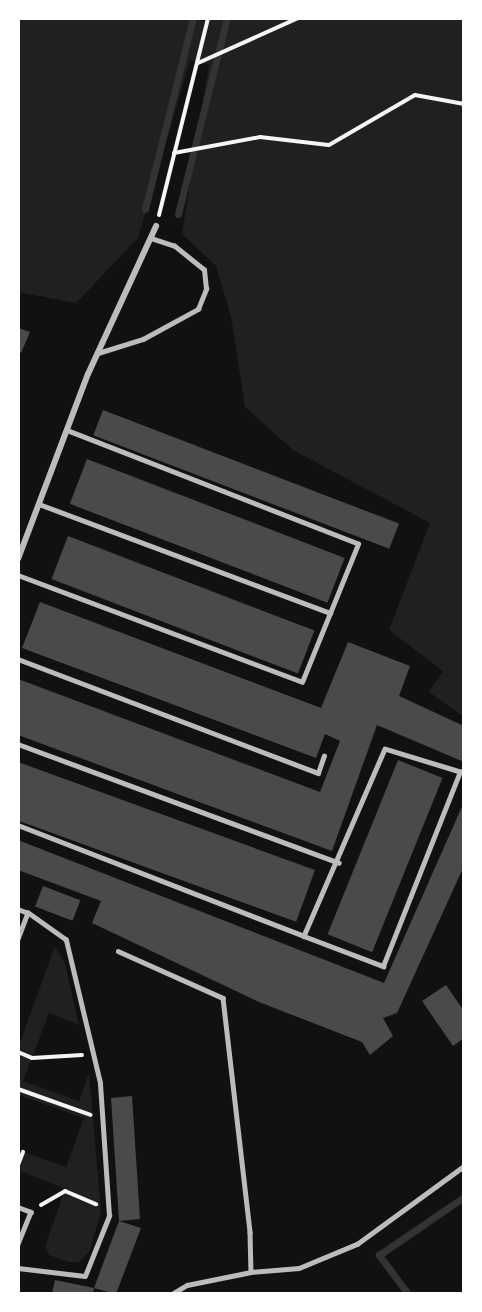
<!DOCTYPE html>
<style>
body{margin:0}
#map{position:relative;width:482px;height:1312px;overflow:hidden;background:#111;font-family:"PT Sans",sans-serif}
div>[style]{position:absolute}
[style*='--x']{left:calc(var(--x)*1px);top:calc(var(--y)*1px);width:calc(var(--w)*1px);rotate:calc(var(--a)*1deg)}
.green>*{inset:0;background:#202020}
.stream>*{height:7px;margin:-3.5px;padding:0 3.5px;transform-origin:3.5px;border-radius:3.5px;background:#333}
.building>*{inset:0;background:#4a4a4a;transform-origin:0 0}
.path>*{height:4px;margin:-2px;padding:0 2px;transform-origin:2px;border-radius:2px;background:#f5f5f5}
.service>*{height:4.5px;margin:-2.25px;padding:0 2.25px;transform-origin:2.25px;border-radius:2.25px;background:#bcbcbc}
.minor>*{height:6px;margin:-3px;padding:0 3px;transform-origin:3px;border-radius:3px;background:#bcbcbc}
span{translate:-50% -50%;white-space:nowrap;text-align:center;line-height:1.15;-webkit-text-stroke:5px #fff;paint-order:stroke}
.frame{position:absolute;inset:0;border:20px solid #fff;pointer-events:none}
</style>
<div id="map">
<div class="green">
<i style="clip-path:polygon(18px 18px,464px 18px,464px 717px,429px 692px,443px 671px,389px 630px,430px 523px,293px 450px,245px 407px,231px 316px,216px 266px,182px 234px,209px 65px,190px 60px,138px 238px,76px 303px,18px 292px)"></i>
<i style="clip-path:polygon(55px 946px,65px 964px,79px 1025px,49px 1013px,23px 1081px,79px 1101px,89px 1073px,101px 1212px,89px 1252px,79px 1262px,69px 1262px,49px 1255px,45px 1246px,65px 1189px,18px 1170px,18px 1150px,66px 1167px,84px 1118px,18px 1095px,18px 1048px)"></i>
</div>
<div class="stream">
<i style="--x:145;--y:209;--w:197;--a:-75.9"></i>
<i style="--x:178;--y:214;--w:202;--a:-76"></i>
<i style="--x:408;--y:1294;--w:49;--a:-126.6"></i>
<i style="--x:379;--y:1255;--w:103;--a:-34.3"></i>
</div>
<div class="building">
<i style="clip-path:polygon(18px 328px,30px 332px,21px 353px,18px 352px)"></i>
<i style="left:103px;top:410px;width:317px;height:27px;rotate:21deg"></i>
<i style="left:87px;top:459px;width:276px;height:48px;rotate:21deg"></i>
<i style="left:68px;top:536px;width:264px;height:46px;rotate:21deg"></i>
<i style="clip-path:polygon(40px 602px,321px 708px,348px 642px,410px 666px,399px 696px,464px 726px,464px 762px,377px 725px,332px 851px,18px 735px,18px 679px,320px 792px,340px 741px,325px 734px,316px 758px,22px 648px)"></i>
<i style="left:398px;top:760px;width:48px;height:188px;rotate:22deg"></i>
<i style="left:18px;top:762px;width:316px;height:55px;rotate:20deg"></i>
<i style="clip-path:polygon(464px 802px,464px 866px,397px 1013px,383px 1018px,393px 1036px,370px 1055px,362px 1042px,259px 1002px,92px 923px,101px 901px,18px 870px,18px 840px,384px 983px)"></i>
<i style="left:43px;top:886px;width:40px;height:22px;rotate:21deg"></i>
<i style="clip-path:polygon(446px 985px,464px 1011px,464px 1038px,453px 1046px,422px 1001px)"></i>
<i style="clip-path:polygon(132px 1096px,140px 1219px,119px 1221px,141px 1228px,116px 1294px,94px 1288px,93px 1294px,52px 1294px,55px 1280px,94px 1288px,119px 1221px,111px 1098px)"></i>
</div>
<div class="path">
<i style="--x:198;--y:63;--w:110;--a:-24.2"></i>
<i style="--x:174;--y:153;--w:87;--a:-10.5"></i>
<i style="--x:260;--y:137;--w:69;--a:6.6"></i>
<i style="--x:329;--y:145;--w:99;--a:-30.2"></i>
<i style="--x:415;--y:95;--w:50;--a:10.4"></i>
<i style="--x:159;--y:215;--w:203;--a:-76"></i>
<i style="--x:18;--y:1052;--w:15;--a:23"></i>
<i style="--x:32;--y:1058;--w:50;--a:-3.4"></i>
<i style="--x:18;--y:1089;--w:77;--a:19.6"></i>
<i style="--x:18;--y:1165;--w:14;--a:-69"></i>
<i style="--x:41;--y:1205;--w:28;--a:-30"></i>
<i style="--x:65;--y:1191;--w:34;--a:23"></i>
</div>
<div class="service">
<i style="--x:98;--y:353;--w:47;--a:-17.3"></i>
<i style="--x:143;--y:339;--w:63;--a:-28.6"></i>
<i style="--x:198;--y:309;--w:22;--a:-68"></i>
<i style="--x:206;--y:289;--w:19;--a:-96"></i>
<i style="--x:204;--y:270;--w:38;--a:-141"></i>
<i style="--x:174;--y:246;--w:25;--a:-162"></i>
<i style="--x:39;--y:504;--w:311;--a:20.5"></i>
<i style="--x:18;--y:575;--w:303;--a:20.6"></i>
<i style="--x:302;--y:682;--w:149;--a:-67.9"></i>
<i style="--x:358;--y:544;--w:313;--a:-158.7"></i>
<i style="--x:18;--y:659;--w:321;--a:20.8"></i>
<i style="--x:318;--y:773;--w:18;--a:-71"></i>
<i style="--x:18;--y:744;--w:342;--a:20.3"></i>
<i style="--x:18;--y:825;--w:307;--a:21.2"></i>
<i style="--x:304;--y:936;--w:85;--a:20.8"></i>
<i style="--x:383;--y:966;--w:209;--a:-68.4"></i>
<i style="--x:460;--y:772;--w:78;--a:-163"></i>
<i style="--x:385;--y:749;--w:204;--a:113.4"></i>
<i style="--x:18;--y:909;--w:11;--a:22"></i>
<i style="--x:28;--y:913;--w:28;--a:111"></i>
<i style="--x:118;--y:951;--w:115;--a:24.1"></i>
<i style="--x:223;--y:998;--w:236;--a:83.4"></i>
<i style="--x:250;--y:1232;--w:40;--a:88.6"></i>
<i style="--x:18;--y:1207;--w:14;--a:21"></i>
<i style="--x:31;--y:1212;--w:35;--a:112"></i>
<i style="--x:18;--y:1268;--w:67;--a:6.8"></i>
<i style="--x:85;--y:1276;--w:65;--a:-68.2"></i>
<i style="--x:109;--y:1216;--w:133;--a:-93.9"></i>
<i style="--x:100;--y:1083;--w:147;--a:-103.4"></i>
<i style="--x:66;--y:940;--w:47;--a:-144.6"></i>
<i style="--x:172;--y:1294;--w:17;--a:-31"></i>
<i style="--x:187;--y:1285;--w:65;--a:-11.5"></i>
<i style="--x:251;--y:1272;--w:48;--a:-4.8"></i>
<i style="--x:299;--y:1268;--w:63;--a:-22.5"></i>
<i style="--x:357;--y:1244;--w:132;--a:-36.1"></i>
</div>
<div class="minor">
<i style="--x:18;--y:559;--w:198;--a:-69.3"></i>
<i style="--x:88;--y:374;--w:163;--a:-65.3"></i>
</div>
<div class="frame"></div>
</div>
